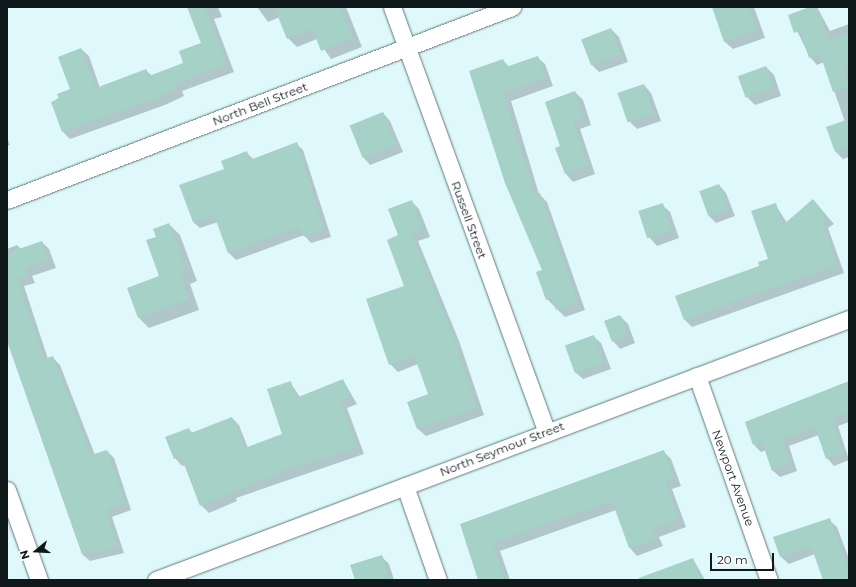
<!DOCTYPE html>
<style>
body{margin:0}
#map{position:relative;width:856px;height:587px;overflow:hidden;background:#def8fc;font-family:Montserrat,sans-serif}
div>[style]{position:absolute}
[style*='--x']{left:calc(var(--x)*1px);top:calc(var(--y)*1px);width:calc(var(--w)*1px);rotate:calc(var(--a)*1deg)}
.shadow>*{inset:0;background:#0003}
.building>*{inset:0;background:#a5d1c6;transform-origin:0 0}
.roads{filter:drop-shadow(0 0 1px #62797c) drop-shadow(0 0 1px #62797c)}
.street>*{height:17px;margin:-8.5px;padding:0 8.5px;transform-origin:8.5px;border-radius:8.5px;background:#fff}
span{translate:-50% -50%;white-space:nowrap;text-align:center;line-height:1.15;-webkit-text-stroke:3.5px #fff;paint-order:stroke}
.street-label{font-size:12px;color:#0f191a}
.frame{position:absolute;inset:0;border:8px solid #0f191a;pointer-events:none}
.north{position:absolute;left:16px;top:531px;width:40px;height:40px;-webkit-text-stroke:3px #fff;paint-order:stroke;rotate:252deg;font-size:11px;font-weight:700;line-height:16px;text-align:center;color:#0f191a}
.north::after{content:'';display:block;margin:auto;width:14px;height:18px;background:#0f191a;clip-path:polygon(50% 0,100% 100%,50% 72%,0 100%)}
.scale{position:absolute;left:710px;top:553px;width:64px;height:18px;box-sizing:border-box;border:2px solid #0f191a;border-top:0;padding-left:5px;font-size:12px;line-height:14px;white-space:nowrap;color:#0f191a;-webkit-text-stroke:3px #fff;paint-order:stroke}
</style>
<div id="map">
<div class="shadow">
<i style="clip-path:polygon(188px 7px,218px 7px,222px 17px,214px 19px,234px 72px,182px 91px,184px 96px,165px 105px,70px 139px,63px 132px,52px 102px,71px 90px,81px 49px,89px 56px,100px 88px,146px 70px,152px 76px,185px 63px,202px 43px)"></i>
<i style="clip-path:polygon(257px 7px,346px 7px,362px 47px,331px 59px,317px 39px,297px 47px,288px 38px,280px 17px,268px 22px)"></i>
<i style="clip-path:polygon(713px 7px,754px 7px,765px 38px,733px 49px,725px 42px)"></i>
<i style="clip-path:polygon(817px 7px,830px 31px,849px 24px,849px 157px,843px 159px,836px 152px,845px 122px,824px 62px,817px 65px,810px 57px,789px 15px)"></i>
<i style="clip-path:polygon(611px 29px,619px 37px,628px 62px,599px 72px,591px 64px)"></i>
<i style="clip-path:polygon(537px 57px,545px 64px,553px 86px,511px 101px,539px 194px,547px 202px,585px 310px,565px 317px,547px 299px,544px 270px,470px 72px,503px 60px,509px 67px)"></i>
<i style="clip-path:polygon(766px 67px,774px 75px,781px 96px,755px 105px,747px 97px)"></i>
<i style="clip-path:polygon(644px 85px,651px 93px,661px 121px,637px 129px,629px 121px)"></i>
<i style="clip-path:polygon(575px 92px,583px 100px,591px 125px,580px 129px,595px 174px,573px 182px,566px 174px,557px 148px,562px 146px)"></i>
<i style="clip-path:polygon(383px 113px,390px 121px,403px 152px,370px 165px,363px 157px)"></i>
<i style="clip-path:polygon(7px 138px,10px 145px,7px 146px)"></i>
<i style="clip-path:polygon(296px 143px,303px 150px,331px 237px,311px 243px,304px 235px,236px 260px,229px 253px,218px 222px,200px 228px,193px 222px,225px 170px,247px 153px,254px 160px)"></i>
<i style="clip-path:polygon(719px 185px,726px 193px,735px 216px,716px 223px,708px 215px)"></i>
<i style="clip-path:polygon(411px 201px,419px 209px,430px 237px,418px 241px,459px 341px,484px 415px,426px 436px,418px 429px,430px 395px,418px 364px,398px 372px,390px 364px,406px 287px,400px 236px)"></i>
<i style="clip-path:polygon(775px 204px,787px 223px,820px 208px,834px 224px,828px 228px,844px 273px,692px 327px,685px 320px,677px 296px,761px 267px,769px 260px)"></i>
<i style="clip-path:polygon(662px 205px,670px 212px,679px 238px,657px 246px,650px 238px)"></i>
<i style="clip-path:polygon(169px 224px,180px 235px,197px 281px,190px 284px,199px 310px,149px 328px,138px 317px,160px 277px,157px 237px)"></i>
<i style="clip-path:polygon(42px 242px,49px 249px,56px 268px,32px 276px,35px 283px,24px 286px,48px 359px,52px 357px,60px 365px,95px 455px,107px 451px,114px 458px,131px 510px,112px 517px,124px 553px,90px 561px,82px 554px,7px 341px,7px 249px,17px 245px,21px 249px)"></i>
<i style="clip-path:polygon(620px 316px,628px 324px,635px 343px,620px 349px,613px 341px,605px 321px)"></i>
<i style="clip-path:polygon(593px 336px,601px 343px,611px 369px,583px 379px,575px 372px,566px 346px)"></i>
<i style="clip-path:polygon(343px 380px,357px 404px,347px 408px,364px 454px,236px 498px,237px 501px,209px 513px,201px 505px,186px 465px,182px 466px,175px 458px,188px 429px,193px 433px,232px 418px,239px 425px,248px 448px,284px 434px,290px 382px,300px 397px)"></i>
<i style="clip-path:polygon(849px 383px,849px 422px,838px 426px,849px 460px,834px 466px,827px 458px,819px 435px,789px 446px,797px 471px,780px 477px,772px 470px,766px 450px,761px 452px,754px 445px)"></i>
<i style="clip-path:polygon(663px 451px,671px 459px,681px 486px,672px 489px,686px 527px,659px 537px,663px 546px,637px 556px,630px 548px,616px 510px,500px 551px,510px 580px,479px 580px,461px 525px)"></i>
<i style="clip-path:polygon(829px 520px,837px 527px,849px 559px,849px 580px,825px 580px,815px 554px,789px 564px,781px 557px)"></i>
<i style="clip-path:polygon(381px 556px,389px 564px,394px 580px,356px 580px)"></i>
<i style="clip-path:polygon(693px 559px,705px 580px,669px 580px)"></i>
</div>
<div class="building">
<i style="clip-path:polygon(187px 7px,205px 7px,227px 64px,176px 84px,177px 88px,157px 98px,62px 132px,51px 102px,59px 99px,57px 94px,70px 89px,58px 57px,81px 48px,96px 88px,146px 69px,149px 76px,183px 63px,179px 51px,201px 43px)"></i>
<i style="clip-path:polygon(274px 7px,341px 7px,353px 38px,321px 51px,312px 28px,287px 39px)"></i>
<i style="clip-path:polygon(712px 7px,749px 7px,758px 30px,724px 42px)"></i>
<i style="clip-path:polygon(810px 7px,817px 7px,829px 40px,849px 33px,849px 61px,844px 63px,849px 86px,833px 92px,820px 54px,809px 58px,800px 31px,794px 33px,788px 15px)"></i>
<i style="left:611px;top:28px;width:28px;height:32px;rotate:69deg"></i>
<i style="clip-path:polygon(538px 56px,546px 78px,503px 93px,535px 195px,540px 193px,578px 303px,556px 310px,552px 298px,546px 300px,536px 272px,542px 270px,505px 183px,469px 71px,503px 59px,506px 67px)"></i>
<i style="left:766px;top:66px;width:23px;height:30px;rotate:70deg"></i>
<i style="left:644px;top:84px;width:31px;height:28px;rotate:71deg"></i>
<i style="clip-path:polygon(575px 91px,584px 117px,573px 121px,588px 166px,565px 174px,555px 148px,560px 146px,545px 102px)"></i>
<i style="left:383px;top:112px;width:35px;height:36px;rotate:68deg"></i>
<i style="clip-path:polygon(849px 119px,849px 147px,835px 152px,826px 127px)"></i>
<i style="clip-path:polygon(297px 142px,324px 230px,304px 237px,300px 227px,228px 253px,214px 215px,193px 222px,179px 185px,224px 169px,221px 161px,247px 151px,250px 160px)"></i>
<i style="left:719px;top:184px;width:27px;height:21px;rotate:70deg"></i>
<i style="clip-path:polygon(813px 199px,827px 216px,822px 221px,837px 265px,684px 320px,675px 296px,759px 266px,758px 262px,768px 259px,751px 211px,776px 203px,783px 225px)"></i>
<i style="clip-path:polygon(412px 200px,423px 229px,411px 233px,452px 332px,477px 408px,417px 429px,407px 402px,428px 394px,414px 355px,389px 365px,366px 299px,404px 286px,387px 240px,398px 235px,388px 209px)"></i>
<i style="left:663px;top:203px;width:29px;height:26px;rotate:72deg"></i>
<i style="clip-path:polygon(169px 223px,186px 270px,180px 273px,189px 299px,138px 318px,127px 288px,159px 276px,146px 240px,156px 237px,153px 229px)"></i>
<i style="clip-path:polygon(42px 241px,49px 260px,25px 268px,28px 275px,17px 279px,44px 359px,53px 356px,91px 455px,107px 450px,125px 503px,106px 510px,117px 546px,96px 553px,95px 550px,82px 554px,7px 339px,7px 253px)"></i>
<i style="left:620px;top:315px;width:22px;height:17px;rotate:69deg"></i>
<i style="left:594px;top:335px;width:29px;height:31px;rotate:70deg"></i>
<i style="clip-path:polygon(343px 379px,350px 397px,340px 401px,357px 447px,283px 471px,200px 506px,181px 456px,174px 459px,165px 437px,189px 428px,191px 433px,232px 417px,245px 448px,282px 434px,267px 389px,291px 381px,296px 398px)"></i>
<i style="clip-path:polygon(849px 381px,849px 412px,832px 418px,843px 453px,826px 459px,815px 427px,782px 439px,791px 464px,772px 471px,762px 442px,753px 445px,745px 422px)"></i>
<i style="clip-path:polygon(664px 450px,674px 478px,665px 481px,679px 520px,652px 529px,656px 539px,629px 548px,612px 501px,492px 543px,505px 580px,478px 580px,460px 524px)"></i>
<i style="clip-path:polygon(830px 518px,849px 570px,849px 580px,823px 580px,811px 546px,780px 557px,773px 537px)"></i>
<i style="clip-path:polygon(382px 555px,390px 580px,355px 580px,350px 565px)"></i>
<i style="clip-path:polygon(693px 558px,701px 580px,639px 580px,639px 578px)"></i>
</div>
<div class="roads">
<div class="street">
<i style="--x:392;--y:7;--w:453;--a:70"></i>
<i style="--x:7;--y:200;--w:541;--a:-20.92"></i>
<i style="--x:697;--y:376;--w:216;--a:70.6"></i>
<i style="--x:405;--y:486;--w:100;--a:70.7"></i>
<i style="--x:7;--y:490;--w:96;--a:70.4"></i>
<i style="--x:156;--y:580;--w:741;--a:-20.64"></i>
</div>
</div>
<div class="street-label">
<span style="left:260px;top:104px;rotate:-21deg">North Bell Street</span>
<span style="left:469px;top:220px;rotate:70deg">Russell Street</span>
<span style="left:502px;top:449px;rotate:-21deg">North Seymour Street</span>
<span style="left:733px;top:478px;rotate:70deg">Newport Avenue</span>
</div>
<div class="frame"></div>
<div class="north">N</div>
<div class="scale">20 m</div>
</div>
